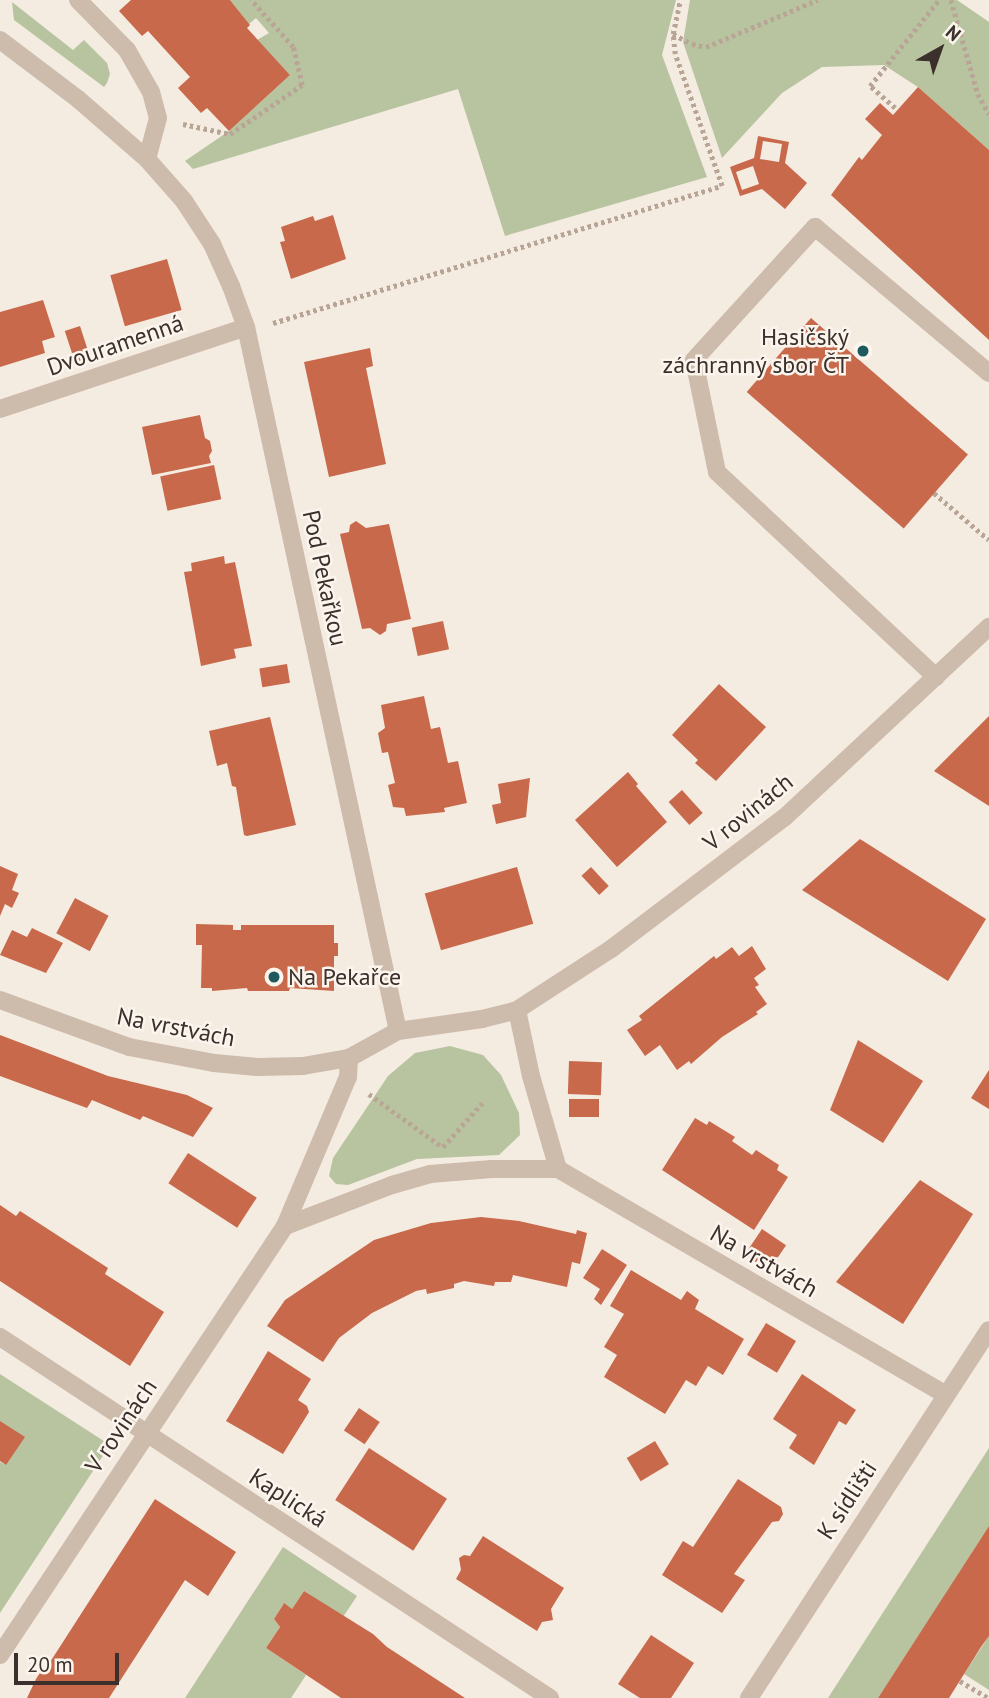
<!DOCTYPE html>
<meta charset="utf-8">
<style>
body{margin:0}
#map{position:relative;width:989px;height:1698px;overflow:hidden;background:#f4ebe1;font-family:"PT Sans",sans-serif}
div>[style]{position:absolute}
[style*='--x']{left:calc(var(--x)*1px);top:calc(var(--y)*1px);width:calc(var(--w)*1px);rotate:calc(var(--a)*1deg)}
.green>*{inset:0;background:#b8c4a0}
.building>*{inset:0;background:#c8694b;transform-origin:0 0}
.path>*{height:4.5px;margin-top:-2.25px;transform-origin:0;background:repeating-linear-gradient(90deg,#b9a596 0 3.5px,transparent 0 7px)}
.minor>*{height:18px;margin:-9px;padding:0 9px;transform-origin:9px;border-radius:9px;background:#cdbbac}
.dots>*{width:19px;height:19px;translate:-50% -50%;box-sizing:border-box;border:4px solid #fbf5ee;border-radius:50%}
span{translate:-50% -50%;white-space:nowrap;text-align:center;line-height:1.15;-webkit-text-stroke:5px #fbf5ee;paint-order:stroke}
.poi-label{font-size:24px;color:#3b302b}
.right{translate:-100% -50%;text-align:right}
.left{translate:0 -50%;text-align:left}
.street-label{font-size:24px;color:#3b302b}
.north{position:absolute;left:905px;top:14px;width:70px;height:70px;-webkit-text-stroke:5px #fbf5ee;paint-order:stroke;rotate:40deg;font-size:19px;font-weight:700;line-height:28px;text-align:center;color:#3b302b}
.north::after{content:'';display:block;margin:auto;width:24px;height:32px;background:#3b302b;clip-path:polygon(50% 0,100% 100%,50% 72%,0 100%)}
.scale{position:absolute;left:14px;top:1653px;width:105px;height:32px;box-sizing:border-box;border:4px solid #3b302b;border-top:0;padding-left:9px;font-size:21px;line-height:24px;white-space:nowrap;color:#3b302b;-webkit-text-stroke:5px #fbf5ee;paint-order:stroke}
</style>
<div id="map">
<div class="green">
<i style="clip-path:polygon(230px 0,676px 0,662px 55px,707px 177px,505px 236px,458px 89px,193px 169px,185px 161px,229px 131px,290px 75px,257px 40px,269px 33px,256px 18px,249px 24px)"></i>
<i style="clip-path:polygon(690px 0,957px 0,989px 22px,989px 150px,918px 87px,884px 65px,822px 67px,782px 93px,722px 158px,683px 42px)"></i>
<i style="clip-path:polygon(12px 2px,73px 50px,84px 40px,107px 63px,110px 74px,107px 83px,104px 87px,14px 20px)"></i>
<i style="clip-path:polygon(450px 1046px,483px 1055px,501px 1075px,519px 1113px,520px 1135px,499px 1155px,417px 1159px,348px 1185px,336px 1184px,329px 1176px,333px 1158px,388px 1076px,415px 1053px)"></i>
<i style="clip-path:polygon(0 1374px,110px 1445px,0 1613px,0 1462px,6px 1465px,0 1421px)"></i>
<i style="clip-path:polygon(989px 1448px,989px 1526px,932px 1615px,878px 1698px,828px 1698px)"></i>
<i style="clip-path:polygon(283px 1547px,357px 1596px,343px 1617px,304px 1591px,292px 1609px,283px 1604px,274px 1619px,280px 1627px,266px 1648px,306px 1675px,291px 1698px,185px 1698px)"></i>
<i style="clip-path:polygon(989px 1636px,989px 1690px,964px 1674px)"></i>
</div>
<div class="building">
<i style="clip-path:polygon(131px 0,230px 0,250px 25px,247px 28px,290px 75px,229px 131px,207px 108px,201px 113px,178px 88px,190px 77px,148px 31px,142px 36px,119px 11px)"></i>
<i style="clip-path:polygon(918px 87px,989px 150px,989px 340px,831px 195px,859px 157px,862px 160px,882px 135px,865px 119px,880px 103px,893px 115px)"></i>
<i style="clip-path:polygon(evenodd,758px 136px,789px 142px,785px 163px,807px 183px,785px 209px,762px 189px,740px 196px,730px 167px,754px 158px,758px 136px,763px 141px,782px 144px,779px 162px,760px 159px,763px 141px,758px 136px,753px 166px,759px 184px,742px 190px,736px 172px,753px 166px)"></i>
<i style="clip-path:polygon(333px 215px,346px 259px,291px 279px,280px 242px,285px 241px,281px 227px,313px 216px,315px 221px)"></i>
<i style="left:167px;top:259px;width:53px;height:59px;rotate:74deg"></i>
<i style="clip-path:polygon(43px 300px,55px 337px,42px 341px,45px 353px,0 367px,0 312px)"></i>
<i style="left:811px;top:318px;width:208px;height:98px;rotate:41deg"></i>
<i style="left:80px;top:326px;width:33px;height:16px;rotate:72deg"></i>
<i style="clip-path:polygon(370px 348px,373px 366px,366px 368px,386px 464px,329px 477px,304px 362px)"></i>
<i style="clip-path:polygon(200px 415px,205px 438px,210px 441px,212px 451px,209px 456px,211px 463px,152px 475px,142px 427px)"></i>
<i style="left:214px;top:465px;width:35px;height:55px;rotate:78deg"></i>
<i style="clip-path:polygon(356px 521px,366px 528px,389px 524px,411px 619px,387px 624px,386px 631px,380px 635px,370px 628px,362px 629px,340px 534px,349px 532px,350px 525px)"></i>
<i style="clip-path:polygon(224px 556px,225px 564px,235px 562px,252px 646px,234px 649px,236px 658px,201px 666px,184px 572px,192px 571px,191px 563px)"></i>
<i style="left:443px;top:621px;width:29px;height:32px;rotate:78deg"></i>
<i style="left:287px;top:664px;width:19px;height:28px;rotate:81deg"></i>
<i style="clip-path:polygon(719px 684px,766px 727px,716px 781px,695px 763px,698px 760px,672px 735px)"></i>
<i style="clip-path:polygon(424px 696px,431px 729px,440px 727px,448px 763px,458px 761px,467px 803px,444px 808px,445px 812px,406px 816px,404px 808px,393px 807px,388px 785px,395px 783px,388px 752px,382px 753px,378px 733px,385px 728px,381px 705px)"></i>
<i style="clip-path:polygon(989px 716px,989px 806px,934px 771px)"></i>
<i style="clip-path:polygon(270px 717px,296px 825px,247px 836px,244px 835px,236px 787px,232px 786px,227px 763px,217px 766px,209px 731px)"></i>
<i style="clip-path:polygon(628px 772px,638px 784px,636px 786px,667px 822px,617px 867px,575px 820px)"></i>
<i style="clip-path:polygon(530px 778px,526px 817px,496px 824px,492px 805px,501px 803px,498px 784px)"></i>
<i style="left:682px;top:790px;width:31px;height:18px;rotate:48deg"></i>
<i style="clip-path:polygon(860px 839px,986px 919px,948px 981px,802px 890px)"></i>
<i style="clip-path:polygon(0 866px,18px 874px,12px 890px,19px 893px,12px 908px,5px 904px,0 916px)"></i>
<i style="left:517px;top:867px;width:59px;height:96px;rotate:74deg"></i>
<i style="left:591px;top:867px;width:26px;height:13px;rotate:47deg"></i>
<i style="left:75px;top:898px;width:38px;height:40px;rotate:28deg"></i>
<i style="clip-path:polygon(196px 924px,233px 925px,233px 930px,241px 930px,241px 925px,334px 925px,334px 943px,338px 943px,338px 956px,334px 956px,334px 991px,290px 988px,289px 991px,248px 991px,247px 988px,212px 991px,212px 988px,201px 988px,202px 945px,196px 945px)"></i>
<i style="clip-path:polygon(32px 928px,63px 943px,46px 973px,0 955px,12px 930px,27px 937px)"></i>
<i style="clip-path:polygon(752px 946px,766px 969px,754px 978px,759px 985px,755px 987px,767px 1004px,756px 1012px,758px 1014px,722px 1037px,691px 1064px,689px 1061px,677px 1070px,660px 1045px,645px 1056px,627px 1030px,642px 1020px,639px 1016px,714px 956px,716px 959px,732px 947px,739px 956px)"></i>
<i style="clip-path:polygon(0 1035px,108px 1076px,187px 1095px,213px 1108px,193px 1137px,143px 1116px,140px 1120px,92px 1100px,87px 1108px,0 1076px)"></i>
<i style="clip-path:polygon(858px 1040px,923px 1081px,883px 1143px,830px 1110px)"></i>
<i style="left:569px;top:1061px;width:33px;height:33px;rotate:2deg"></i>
<i style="clip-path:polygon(989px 1070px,989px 1109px,971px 1098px)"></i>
<i style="left:569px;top:1099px;width:30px;height:18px"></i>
<i style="clip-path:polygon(695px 1118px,707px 1125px,709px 1121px,735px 1137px,732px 1141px,752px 1155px,756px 1150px,779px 1165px,777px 1170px,788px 1177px,754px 1230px,662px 1170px)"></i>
<i style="left:188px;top:1153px;width:82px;height:36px;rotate:33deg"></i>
<i style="clip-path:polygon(920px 1180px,973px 1214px,903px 1324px,836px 1282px)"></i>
<i style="clip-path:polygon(0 1205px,16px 1216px,20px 1211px,108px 1268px,105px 1274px,164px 1312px,130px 1366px,0 1281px)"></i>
<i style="clip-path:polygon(481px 1217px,519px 1221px,576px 1234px,577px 1230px,587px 1233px,580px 1264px,572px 1262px,567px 1287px,513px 1275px,511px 1282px,495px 1282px,494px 1286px,464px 1281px,454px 1284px,454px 1288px,427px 1294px,426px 1289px,416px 1291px,372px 1313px,339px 1338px,323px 1362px,267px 1326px,285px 1300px,374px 1240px,431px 1223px)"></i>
<i style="left:762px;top:1229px;width:29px;height:31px;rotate:34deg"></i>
<i style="clip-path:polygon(602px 1249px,627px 1265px,601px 1305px,594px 1299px,600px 1289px,583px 1278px)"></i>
<i style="clip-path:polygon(631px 1270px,681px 1300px,687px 1291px,699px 1300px,695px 1309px,744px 1339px,723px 1375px,708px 1366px,696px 1386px,686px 1380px,665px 1414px,604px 1377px,617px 1355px,604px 1347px,624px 1314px,610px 1306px)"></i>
<i style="left:766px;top:1323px;width:35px;height:37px;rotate:31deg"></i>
<i style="clip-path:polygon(268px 1351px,311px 1379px,298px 1400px,307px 1406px,309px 1412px,283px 1454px,226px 1421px)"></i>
<i style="clip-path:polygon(802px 1374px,856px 1410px,846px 1425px,839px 1421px,814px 1465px,789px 1448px,797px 1435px,773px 1419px)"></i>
<i style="left:359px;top:1408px;width:25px;height:27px;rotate:34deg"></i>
<i style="clip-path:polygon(0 1421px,25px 1437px,6px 1465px,0 1461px)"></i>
<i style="left:655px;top:1441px;width:27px;height:33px;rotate:59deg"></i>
<i style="left:369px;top:1448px;width:93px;height:62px;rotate:33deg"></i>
<i style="clip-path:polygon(738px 1479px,781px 1507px,783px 1514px,779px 1521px,772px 1522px,734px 1574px,745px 1580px,722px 1613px,662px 1575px,683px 1541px,693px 1547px)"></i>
<i style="clip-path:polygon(155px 1499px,236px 1552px,208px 1596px,185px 1580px,109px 1698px,27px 1698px,36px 1679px,41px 1671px,43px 1673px)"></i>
<i style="clip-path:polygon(989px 1526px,989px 1636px,981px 1647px,949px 1698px,878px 1698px)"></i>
<i style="clip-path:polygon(483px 1536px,564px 1588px,551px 1609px,553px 1620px,542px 1622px,537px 1631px,456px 1579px,461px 1570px,459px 1558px,464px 1555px,470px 1556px)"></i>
<i style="clip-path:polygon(304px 1591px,373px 1634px,387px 1647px,465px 1698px,341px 1698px,266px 1648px,280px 1627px,274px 1619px,284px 1603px,292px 1609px)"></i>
<i style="clip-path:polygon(651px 1635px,694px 1663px,671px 1698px,640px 1698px,618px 1684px)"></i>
</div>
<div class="path">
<i style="--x:951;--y:0;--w:98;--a:74"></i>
<i style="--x:978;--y:94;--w:23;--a:61"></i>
<i style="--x:673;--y:34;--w:21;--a:28"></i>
<i style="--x:692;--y:44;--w:14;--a:12"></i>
<i style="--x:706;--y:47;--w:121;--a:-22.9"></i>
<i style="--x:895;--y:108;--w:33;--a:-139"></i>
<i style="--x:870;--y:86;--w:110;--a:-51.3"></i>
<i style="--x:183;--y:124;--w:48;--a:12"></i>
<i style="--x:230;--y:134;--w:87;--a:-34.2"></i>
<i style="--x:302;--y:85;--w:39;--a:-103"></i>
<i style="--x:293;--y:47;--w:63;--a:-131.8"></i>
<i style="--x:273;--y:323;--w:469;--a:-17"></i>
<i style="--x:722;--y:186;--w:140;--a:-109.6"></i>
<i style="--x:675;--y:54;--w:20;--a:-96"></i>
<i style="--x:673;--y:34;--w:35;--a:-78"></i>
<i style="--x:934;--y:493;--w:72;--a:40.5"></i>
<i style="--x:369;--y:1094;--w:89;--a:35.8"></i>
<i style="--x:443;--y:1147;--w:59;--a:-48.4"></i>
<i style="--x:960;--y:1681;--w:33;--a:31"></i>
</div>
<div class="minor">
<i style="--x:78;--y:0;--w:70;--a:45.6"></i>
<i style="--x:127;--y:50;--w:48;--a:60.3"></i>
<i style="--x:151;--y:92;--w:27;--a:75"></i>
<i style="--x:158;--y:118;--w:42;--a:105"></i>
<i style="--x:0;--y:40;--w:98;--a:37.1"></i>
<i style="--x:78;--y:99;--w:91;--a:41"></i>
<i style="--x:147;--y:159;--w:56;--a:48.6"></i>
<i style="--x:184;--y:201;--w:51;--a:56.9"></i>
<i style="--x:212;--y:244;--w:46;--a:65.7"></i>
<i style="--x:231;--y:286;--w:44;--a:69.9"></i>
<i style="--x:246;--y:327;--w:720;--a:77.82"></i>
<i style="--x:0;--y:409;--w:259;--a:-18.4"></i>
<i style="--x:936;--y:677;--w:300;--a:-136.9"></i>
<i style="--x:717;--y:472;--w:114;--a:-101.6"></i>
<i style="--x:694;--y:360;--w:180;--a:-47.7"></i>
<i style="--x:815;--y:227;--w:227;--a:40"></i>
<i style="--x:0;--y:1000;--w:137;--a:20"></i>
<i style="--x:129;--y:1047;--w:86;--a:10.7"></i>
<i style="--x:214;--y:1063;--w:43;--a:5.3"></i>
<i style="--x:257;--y:1067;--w:46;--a:-1.2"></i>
<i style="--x:303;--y:1066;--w:47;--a:-9.9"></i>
<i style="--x:349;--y:1058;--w:56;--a:-28.9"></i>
<i style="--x:398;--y:1031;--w:85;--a:-8.1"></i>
<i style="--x:482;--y:1019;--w:36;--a:-14"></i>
<i style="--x:517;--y:1010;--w:112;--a:-33"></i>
<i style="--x:611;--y:949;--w:218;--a:-37.2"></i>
<i style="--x:785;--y:817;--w:279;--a:-43"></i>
<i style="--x:517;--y:1010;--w:67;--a:78"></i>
<i style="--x:531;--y:1076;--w:97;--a:73.8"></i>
<i style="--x:558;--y:1169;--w:448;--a:30.2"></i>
<i style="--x:285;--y:1226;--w:115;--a:-21"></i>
<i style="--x:392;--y:1185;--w:40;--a:-16"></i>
<i style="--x:430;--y:1174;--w:62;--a:-4.6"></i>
<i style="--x:492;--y:1169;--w:66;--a:0"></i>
<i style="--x:0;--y:1337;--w:658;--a:33.28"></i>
<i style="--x:0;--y:1655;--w:515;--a:-56.4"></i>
<i style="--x:285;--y:1226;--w:162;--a:-67.1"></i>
<i style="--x:348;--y:1077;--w:19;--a:-87"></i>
<i style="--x:749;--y:1698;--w:439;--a:-56.9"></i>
</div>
<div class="dots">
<i style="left:863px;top:351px;background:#1f5a5e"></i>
<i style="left:274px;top:977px;background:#1f5a5e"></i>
</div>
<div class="poi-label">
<span class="right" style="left:849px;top:351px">Hasičský<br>záchranný sbor ČT</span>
<span class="left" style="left:288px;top:977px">Na Pekařce</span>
</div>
<div class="street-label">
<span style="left:115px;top:345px;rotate:-19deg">Dvouramenná</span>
<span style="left:325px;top:578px;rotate:78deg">Pod Pekařkou</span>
<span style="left:748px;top:812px;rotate:-39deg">V rovinách</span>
<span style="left:176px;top:1027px;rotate:11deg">Na vrstvách</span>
<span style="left:764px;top:1261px;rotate:30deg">Na vrstvách</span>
<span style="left:121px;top:1426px;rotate:-56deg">V rovinách</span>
<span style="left:288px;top:1498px;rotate:33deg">Kaplická</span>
<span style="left:847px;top:1500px;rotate:-57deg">K sídlišti</span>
</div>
<div class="north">N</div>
<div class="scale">20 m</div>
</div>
